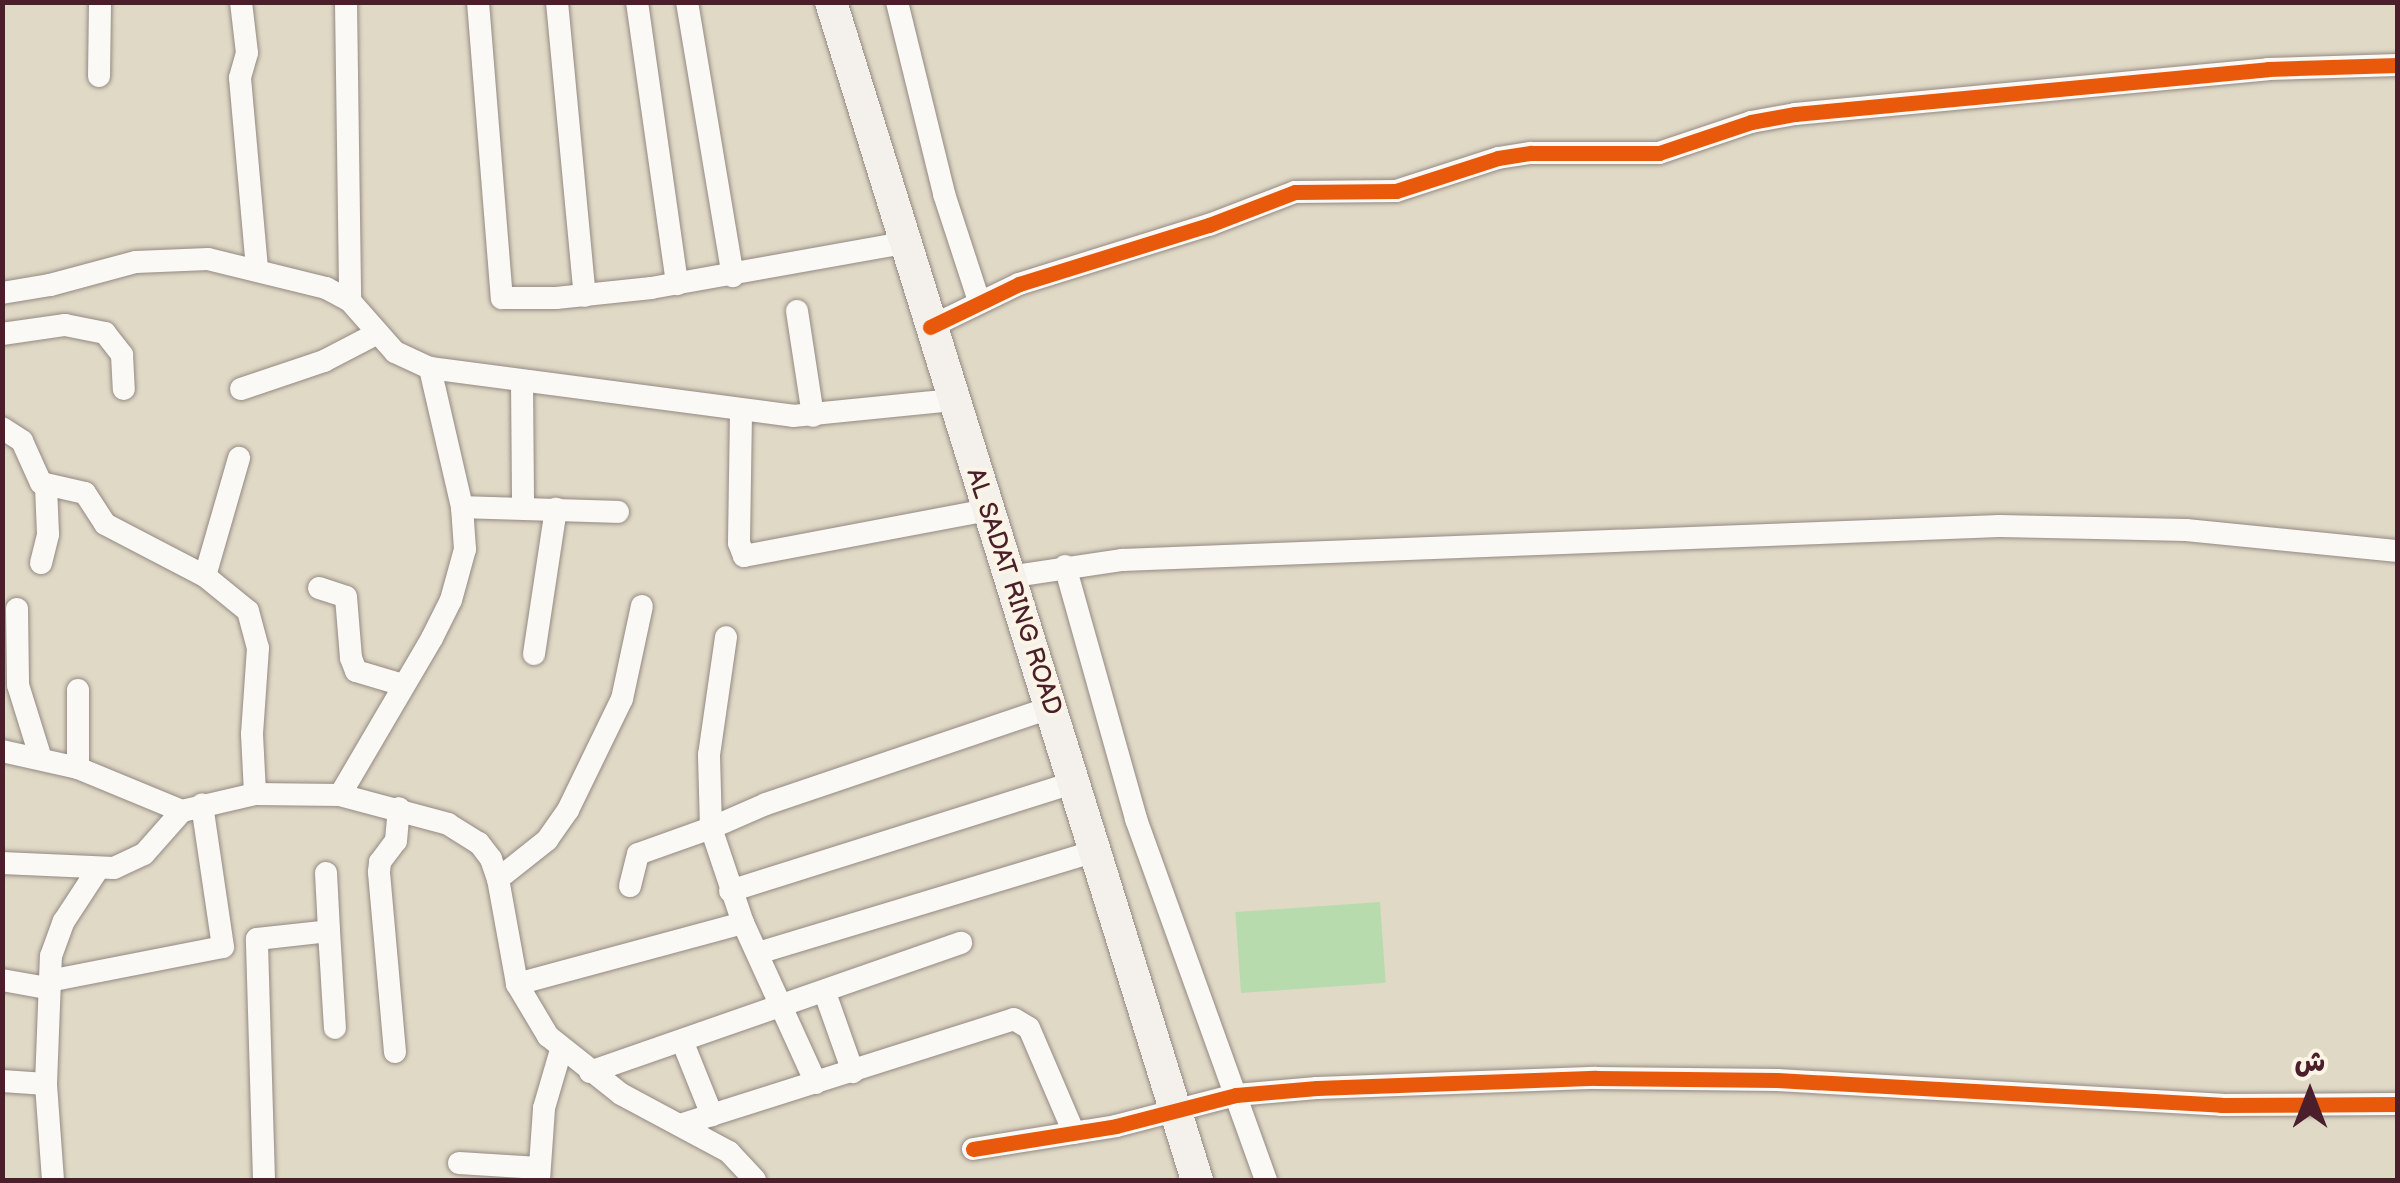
<!DOCTYPE html>
<meta charset="utf-8">
<style>
body{margin:0}
#map{position:relative;width:2400px;height:1183px;overflow:hidden;background:#e0d9c6;font-family:"Balsamiq Sans","Playpen Sans Arabic",sans-serif}
div>[style]{position:absolute}
[style*='--x']{left:calc(var(--x)*1px);top:calc(var(--y)*1px);width:calc(var(--w)*1px);rotate:calc(var(--a)*1deg)}
.green>*{inset:0;background:#b7dbac;transform-origin:0 0}
.roads{filter:drop-shadow(0 0 2px #948982) drop-shadow(0 0 2px #948982)}
.minor>*{height:22px;margin:-11px;padding:0 11px;transform-origin:11px;border-radius:11px;background:#faf9f6}
.secondary>*{height:32px;margin:-16px;padding:0 16px;transform-origin:16px;border-radius:16px;background:#f4f1ec}
.cycleway>*{height:15px;margin:-7.5px;padding:0 7.5px;transform-origin:7.5px;border-radius:7.5px;background:#e8590c}
span{translate:-50% -50%;white-space:nowrap;text-align:center;line-height:1.15;-webkit-text-stroke:8px #fcf5e5;paint-order:stroke}
.street-label{font-size:25px;color:#4a1f2b}
.frame{position:absolute;inset:0;border:5px solid #4a1f2b;pointer-events:none}
.north{position:absolute;left:2260px;top:1043px;width:100px;height:100px;-webkit-text-stroke:8px #fcf5e5;paint-order:stroke;rotate:0deg;font-size:28px;font-weight:700;line-height:40px;text-align:center;color:#4a1f2b}
.north::after{content:'';display:block;margin:auto;width:35px;height:45px;background:#4a1f2b;clip-path:polygon(50% 0,100% 100%,50% 72%,0 100%)}
</style>
<div id="map">
<div class="green">
<i style="left:1380px;top:902px;width:81px;height:145px;rotate:86deg"></i>
</div>
<div class="roads">
<div class="minor">
<i style="--x:241;--y:2;--w:51;--a:83.3"></i>
<i style="--x:247;--y:53;--w:26;--a:106"></i>
<i style="--x:240;--y:78;--w:192;--a:84.9"></i>
<i style="--x:346;--y:2;--w:299;--a:89.2"></i>
<i style="--x:478;--y:2;--w:297;--a:85.4"></i>
<i style="--x:502;--y:298;--w:54;--a:0"></i>
<i style="--x:556;--y:298;--w:96;--a:-6"></i>
<i style="--x:651;--y:288;--w:257;--a:-10.1"></i>
<i style="--x:557;--y:2;--w:295;--a:84.6"></i>
<i style="--x:637;--y:2;--w:285;--a:81.9"></i>
<i style="--x:687;--y:2;--w:278;--a:80.5"></i>
<i style="--x:897;--y:2;--w:198;--a:76.2"></i>
<i style="--x:944;--y:194;--w:113;--a:71.9"></i>
<i style="--x:99;--y:76;--w:74;--a:-89.2"></i>
<i style="--x:2;--y:293;--w:49;--a:-9.5"></i>
<i style="--x:50;--y:285;--w:89;--a:-15"></i>
<i style="--x:136;--y:262;--w:72;--a:-2.4"></i>
<i style="--x:208;--y:259;--w:122;--a:13.8"></i>
<i style="--x:326;--y:288;--w:27;--a:28"></i>
<i style="--x:350;--y:301;--w:68;--a:48.6"></i>
<i style="--x:395;--y:352;--w:38;--a:25"></i>
<i style="--x:430;--y:368;--w:366;--a:7.5"></i>
<i style="--x:793;--y:416;--w:160;--a:-5.7"></i>
<i style="--x:797;--y:311;--w:106;--a:81.3"></i>
<i style="--x:930;--y:327;--w:99;--a:-25.8"></i>
<i style="--x:1019;--y:284;--w:199;--a:-17.3"></i>
<i style="--x:1209;--y:225;--w:92;--a:-21"></i>
<i style="--x:1295;--y:192;--w:101;--a:-0.6"></i>
<i style="--x:1396;--y:191;--w:107;--a:-17.9"></i>
<i style="--x:1498;--y:158;--w:33;--a:-9"></i>
<i style="--x:1531;--y:153;--w:128;--a:0"></i>
<i style="--x:1659;--y:153;--w:97;--a:-18.6"></i>
<i style="--x:1751;--y:122;--w:45;--a:-10.3"></i>
<i style="--x:1795;--y:114;--w:475;--a:-5.4"></i>
<i style="--x:2268;--y:69;--w:130;--a:-1.8"></i>
<i style="--x:2;--y:334;--w:64;--a:-8.1"></i>
<i style="--x:65;--y:325;--w:41;--a:11.3"></i>
<i style="--x:105;--y:333;--w:28;--a:52"></i>
<i style="--x:122;--y:355;--w:34;--a:87"></i>
<i style="--x:522;--y:382;--w:126;--a:89.5"></i>
<i style="--x:241;--y:389;--w:88;--a:-18.6"></i>
<i style="--x:324;--y:361;--w:59;--a:-27.4"></i>
<i style="--x:741;--y:413;--w:130;--a:90.9"></i>
<i style="--x:739;--y:543;--w:14;--a:69"></i>
<i style="--x:744;--y:556;--w:247;--a:-10.7"></i>
<i style="--x:2;--y:428;--w:24;--a:33"></i>
<i style="--x:22;--y:441;--w:46;--a:65.7"></i>
<i style="--x:41;--y:483;--w:45;--a:12.8"></i>
<i style="--x:85;--y:493;--w:37;--a:57"></i>
<i style="--x:105;--y:524;--w:113;--a:27.5"></i>
<i style="--x:205;--y:576;--w:55;--a:39.1"></i>
<i style="--x:248;--y:611;--w:38;--a:75"></i>
<i style="--x:258;--y:648;--w:86;--a:94"></i>
<i style="--x:252;--y:734;--w:60;--a:87.1"></i>
<i style="--x:462;--y:507;--w:156;--a:1.8"></i>
<i style="--x:41;--y:563;--w:30;--a:-76"></i>
<i style="--x:48;--y:534;--w:48;--a:-92.4"></i>
<i style="--x:1065;--y:566;--w:263;--a:74.3"></i>
<i style="--x:1136;--y:819;--w:384;--a:70.2"></i>
<i style="--x:205;--y:576;--w:123;--a:-73.9"></i>
<i style="--x:1008;--y:577;--w:115;--a:-8.5"></i>
<i style="--x:1122;--y:560;--w:878;--a:-2.22"></i>
<i style="--x:1999;--y:526;--w:187;--a:1.2"></i>
<i style="--x:2186;--y:530;--w:213;--a:5.7"></i>
<i style="--x:319;--y:588;--w:28;--a:18"></i>
<i style="--x:346;--y:597;--w:61;--a:85.3"></i>
<i style="--x:351;--y:658;--w:14;--a:69"></i>
<i style="--x:356;--y:671;--w:49;--a:16.6"></i>
<i style="--x:17;--y:609;--w:76;--a:89.2"></i>
<i style="--x:18;--y:685;--w:77;--a:72.7"></i>
<i style="--x:534;--y:654;--w:147;--a:-81.4"></i>
<i style="--x:78;--y:690;--w:78;--a:90"></i>
<i style="--x:2;--y:751;--w:78;--a:12.6"></i>
<i style="--x:78;--y:768;--w:113;--a:22.5"></i>
<i style="--x:340;--y:795;--w:182;--a:-59.6"></i>
<i style="--x:432;--y:638;--w:42;--a:-63.4"></i>
<i style="--x:451;--y:600;--w:53;--a:-74.6"></i>
<i style="--x:465;--y:549;--w:42;--a:-94.1"></i>
<i style="--x:462;--y:507;--w:143;--a:-103"></i>
<i style="--x:2;--y:863;--w:112;--a:2.6"></i>
<i style="--x:114;--y:868;--w:33;--a:-25"></i>
<i style="--x:144;--y:854;--w:57;--a:-48.5"></i>
<i style="--x:182;--y:811;--w:75;--a:-13.1"></i>
<i style="--x:255;--y:794;--w:85;--a:0.7"></i>
<i style="--x:340;--y:795;--w:112;--a:15"></i>
<i style="--x:448;--y:824;--w:36;--a:32"></i>
<i style="--x:479;--y:843;--w:20;--a:53"></i>
<i style="--x:491;--y:859;--w:21;--a:71"></i>
<i style="--x:498;--y:879;--w:107;--a:79.7"></i>
<i style="--x:517;--y:984;--w:61;--a:59.2"></i>
<i style="--x:548;--y:1036;--w:93;--a:38.5"></i>
<i style="--x:621;--y:1094;--w:123;--a:28.2"></i>
<i style="--x:729;--y:1152;--w:38;--a:47"></i>
<i style="--x:326;--y:873;--w:58;--a:87"></i>
<i style="--x:498;--y:879;--w:63;--a:-38.5"></i>
<i style="--x:547;--y:840;--w:37;--a:-55"></i>
<i style="--x:568;--y:810;--w:123;--a:-64.1"></i>
<i style="--x:622;--y:699;--w:95;--a:-77.9"></i>
<i style="--x:630;--y:886;--w:33;--a:-76"></i>
<i style="--x:638;--y:854;--w:77;--a:-19.6"></i>
<i style="--x:711;--y:828;--w:73;--a:-91.6"></i>
<i style="--x:709;--y:755;--w:119;--a:-81.8"></i>
<i style="--x:730;--y:891;--w:359;--a:-17.5"></i>
<i style="--x:758;--y:953;--w:352;--a:-16.8"></i>
<i style="--x:2;--y:980;--w:46;--a:10.1"></i>
<i style="--x:49;--y:981;--w:177;--a:-11.1"></i>
<i style="--x:223;--y:947;--w:144;--a:-98.4"></i>
<i style="--x:517;--y:984;--w:234;--a:-15.1"></i>
<i style="--x:825;--y:993;--w:84;--a:70.5"></i>
<i style="--x:683;--y:1043;--w:78;--a:68.1"></i>
<i style="--x:395;--y:1052;--w:181;--a:-95.1"></i>
<i style="--x:379;--y:872;--w:10;--a:-84"></i>
<i style="--x:380;--y:862;--w:26;--a:-53"></i>
<i style="--x:396;--y:841;--w:33;--a:-85"></i>
<i style="--x:590;--y:1072;--w:393;--a:-19.2"></i>
<i style="--x:2;--y:1081;--w:44;--a:3.9"></i>
<i style="--x:816;--y:1083;--w:176;--a:-114.5"></i>
<i style="--x:743;--y:923;--w:100;--a:-108.6"></i>
<i style="--x:711;--y:828;--w:60;--a:-23.6"></i>
<i style="--x:766;--y:804;--w:300;--a:-18.7"></i>
<i style="--x:680;--y:1125;--w:350;--a:-17.6"></i>
<i style="--x:1014;--y:1019;--w:17;--a:31"></i>
<i style="--x:1029;--y:1028;--w:114;--a:66.8"></i>
<i style="--x:973;--y:1149;--w:145;--a:-9.1"></i>
<i style="--x:1116;--y:1126;--w:124;--a:-14.5"></i>
<i style="--x:1236;--y:1095;--w:81;--a:-4.9"></i>
<i style="--x:1317;--y:1088;--w:279;--a:-2.1"></i>
<i style="--x:1596;--y:1078;--w:181;--a:0.6"></i>
<i style="--x:1777;--y:1080;--w:445;--a:3.2"></i>
<i style="--x:2221;--y:1105;--w:177;--a:-0.3"></i>
<i style="--x:459;--y:1163;--w:80;--a:3.6"></i>
<i style="--x:53;--y:1180;--w:96;--a:-94.2"></i>
<i style="--x:46;--y:1084;--w:128;--a:-87.8"></i>
<i style="--x:51;--y:956;--w:37;--a:-70"></i>
<i style="--x:64;--y:921;--w:62;--a:-56.8"></i>
<i style="--x:264;--y:1180;--w:241;--a:-91.7"></i>
<i style="--x:257;--y:939;--w:72;--a:-6.3"></i>
<i style="--x:329;--y:931;--w:97;--a:86.5"></i>
<i style="--x:539;--y:1180;--w:72;--a:-86"></i>
<i style="--x:544;--y:1108;--w:60;--a:-73.7"></i>
</div>
<div class="secondary">
<i style="--x:831;--y:2;--w:1234;--a:72.74"></i>
</div>
</div>
<div class="cycleway">
<i style="--x:930;--y:327;--w:99;--a:-25.8"></i>
<i style="--x:1019;--y:284;--w:199;--a:-17.3"></i>
<i style="--x:1209;--y:225;--w:92;--a:-21"></i>
<i style="--x:1295;--y:192;--w:101;--a:-0.6"></i>
<i style="--x:1396;--y:191;--w:107;--a:-17.9"></i>
<i style="--x:1498;--y:158;--w:33;--a:-9"></i>
<i style="--x:1531;--y:153;--w:128;--a:0"></i>
<i style="--x:1659;--y:153;--w:97;--a:-18.6"></i>
<i style="--x:1751;--y:122;--w:45;--a:-10.3"></i>
<i style="--x:1795;--y:114;--w:475;--a:-5.4"></i>
<i style="--x:2268;--y:69;--w:130;--a:-1.8"></i>
<i style="--x:973;--y:1149;--w:145;--a:-9.1"></i>
<i style="--x:1116;--y:1126;--w:124;--a:-14.5"></i>
<i style="--x:1236;--y:1095;--w:81;--a:-4.9"></i>
<i style="--x:1317;--y:1088;--w:279;--a:-2.1"></i>
<i style="--x:1596;--y:1078;--w:181;--a:0.6"></i>
<i style="--x:1777;--y:1080;--w:445;--a:3.2"></i>
<i style="--x:2221;--y:1105;--w:177;--a:-0.3"></i>
</div>
<div class="street-label">
<span style="left:1013px;top:592px;rotate:72deg">AL SADAT RING ROAD</span>
</div>
<div class="frame"></div>
<div class="north">ش</div>
</div>
